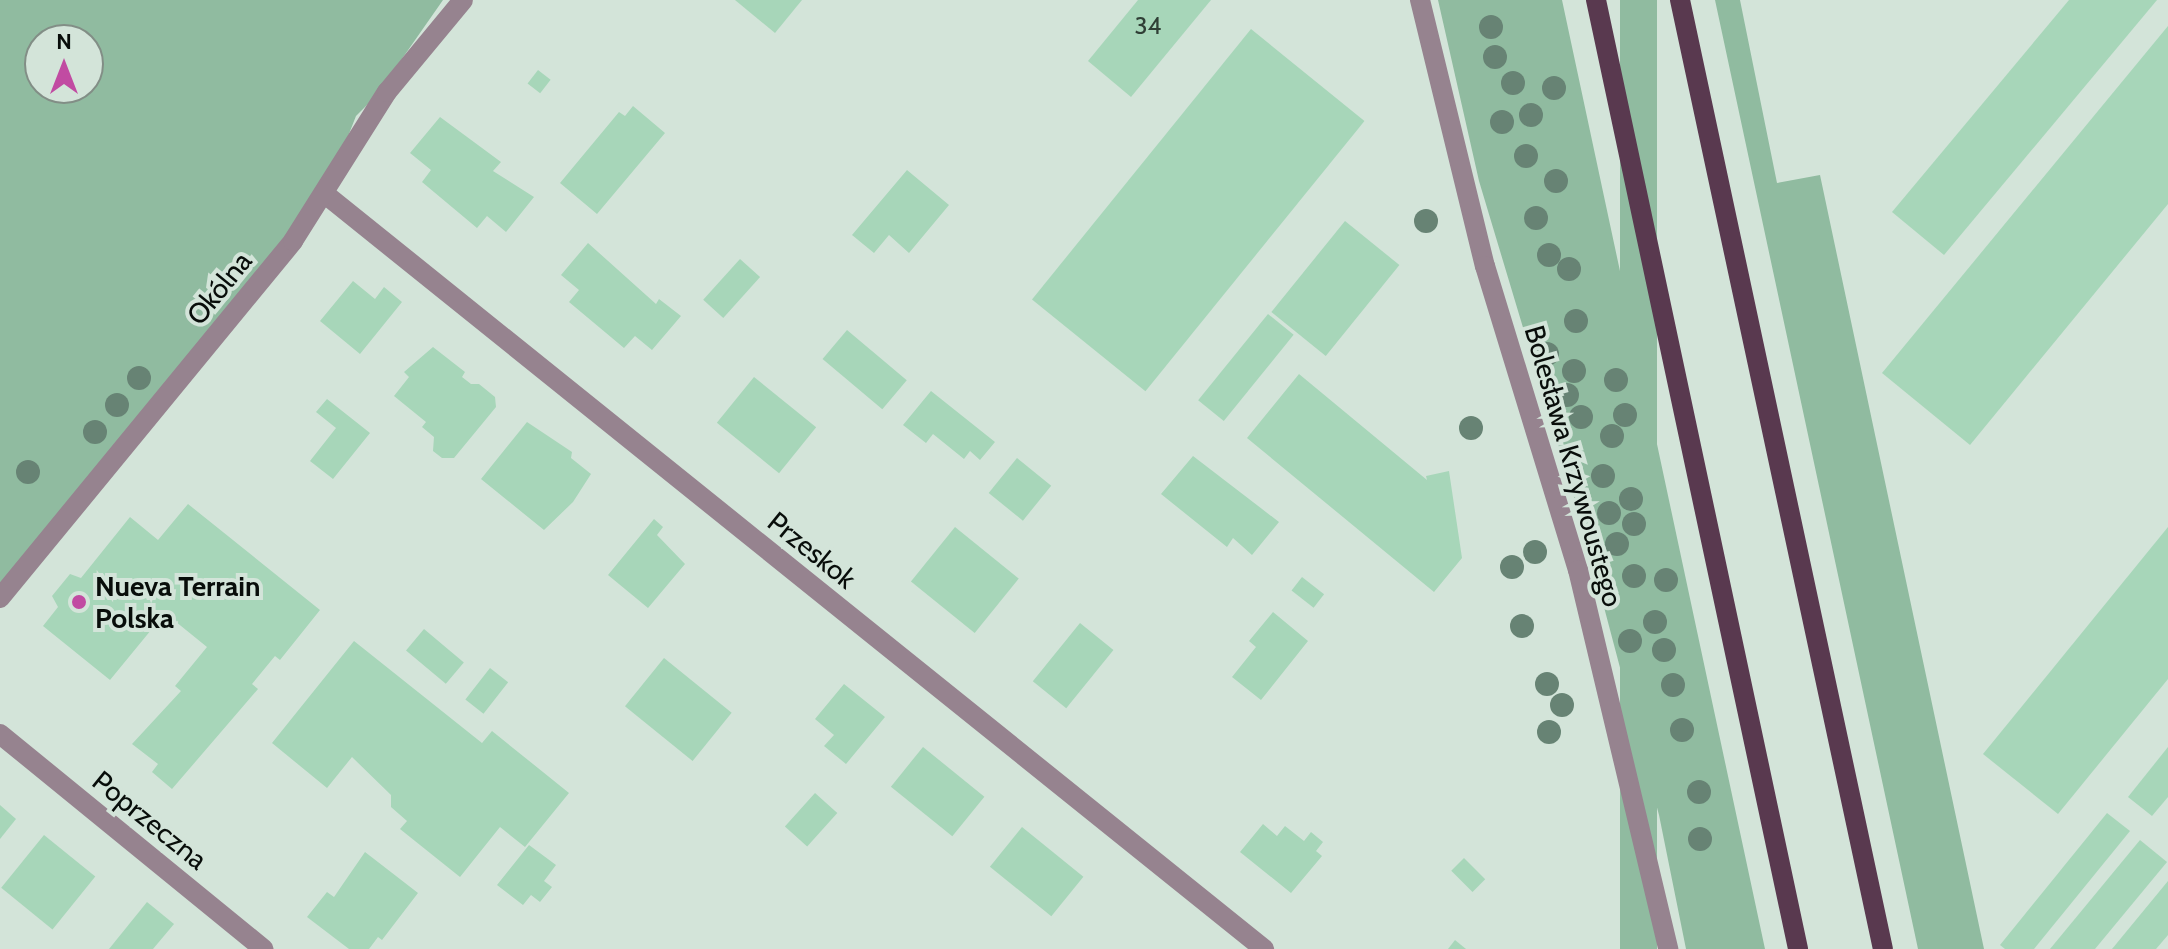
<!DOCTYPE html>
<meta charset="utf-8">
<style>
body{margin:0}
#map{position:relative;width:2168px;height:949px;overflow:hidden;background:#d3e4d9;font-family:Cabin,sans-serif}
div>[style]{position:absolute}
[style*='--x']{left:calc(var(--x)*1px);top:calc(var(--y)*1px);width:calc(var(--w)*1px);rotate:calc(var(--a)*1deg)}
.green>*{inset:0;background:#90bba0;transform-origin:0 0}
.building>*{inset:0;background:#a7d6b9;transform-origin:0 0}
.minor>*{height:20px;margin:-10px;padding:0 10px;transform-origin:10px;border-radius:10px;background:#96838f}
.major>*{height:20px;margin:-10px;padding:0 10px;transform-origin:10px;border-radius:10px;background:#59394f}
.trees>*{width:24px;height:24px;margin:-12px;border-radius:50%;background:#678374}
.dots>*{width:22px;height:22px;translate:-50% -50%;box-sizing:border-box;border:4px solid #d3e4d9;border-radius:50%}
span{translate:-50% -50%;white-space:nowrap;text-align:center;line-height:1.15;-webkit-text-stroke:8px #d3e4d9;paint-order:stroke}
.number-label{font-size:24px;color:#303f36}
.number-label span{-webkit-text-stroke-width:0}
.street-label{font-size:28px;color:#080d0a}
.poi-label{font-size:28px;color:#080d0a;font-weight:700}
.left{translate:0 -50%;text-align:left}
.north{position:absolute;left:24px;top:24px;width:80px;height:80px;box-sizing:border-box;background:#d3e4d9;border:2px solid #828e86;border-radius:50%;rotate:0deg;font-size:22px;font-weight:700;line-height:32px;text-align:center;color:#080d0a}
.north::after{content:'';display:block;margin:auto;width:28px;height:36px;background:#c14ba2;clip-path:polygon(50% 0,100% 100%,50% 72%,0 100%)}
</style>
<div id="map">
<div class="green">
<i style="clip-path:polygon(evenodd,0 0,443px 0,376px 96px,356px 116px,332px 177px,0 596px,0 0,40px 40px,88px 40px,88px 88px,40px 88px,40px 40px)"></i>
<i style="clip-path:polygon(1438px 0,1562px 0,1765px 949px,1686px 949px,1659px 815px,1582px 524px,1479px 181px)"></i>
<i style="left:1620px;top:0;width:37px;height:970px"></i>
<i style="clip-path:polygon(1715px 0,1740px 0,1777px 183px,1820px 175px,1984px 949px,1918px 949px)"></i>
</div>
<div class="building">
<i style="clip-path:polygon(735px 0,802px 0,775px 33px)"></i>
<i style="clip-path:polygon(1138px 0,1211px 0,1131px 97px,1088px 61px)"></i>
<i style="clip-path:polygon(2069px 0,2157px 0,1944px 255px,1892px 212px)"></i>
<i style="clip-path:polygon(2168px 26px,2168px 204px,1970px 445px,1882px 373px)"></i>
<i style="left:1251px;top:29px;width:146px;height:348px;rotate:39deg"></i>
<i style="left:538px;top:70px;width:16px;height:17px;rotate:38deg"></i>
<i style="clip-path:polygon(633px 106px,665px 133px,597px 214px,560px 183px,619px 112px,625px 116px)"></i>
<i style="clip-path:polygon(440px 117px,501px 162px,493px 171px,534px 197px,506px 232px,487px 216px,477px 228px,422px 182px,431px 170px,410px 153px)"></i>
<i style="clip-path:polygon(907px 170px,949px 205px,909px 253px,889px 235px,874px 253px,852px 235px)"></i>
<i style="left:1345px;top:221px;width:70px;height:117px;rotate:39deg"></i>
<i style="clip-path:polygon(588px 243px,656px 304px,659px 299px,681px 316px,652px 350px,635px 336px,624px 348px,569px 302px,579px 290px,561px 275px)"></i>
<i style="left:740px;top:259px;width:27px;height:55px;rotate:42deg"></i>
<i style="clip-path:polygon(353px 281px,375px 299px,384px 287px,402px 302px,360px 354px,320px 321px)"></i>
<i style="left:1268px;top:314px;width:33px;height:111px;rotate:39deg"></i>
<i style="left:847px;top:330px;width:78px;height:38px;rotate:40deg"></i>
<i style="clip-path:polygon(433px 347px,465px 372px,462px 377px,471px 384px,479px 384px,495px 397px,496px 407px,454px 458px,442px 458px,433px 451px,434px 437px,422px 427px,426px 422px,394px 396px,409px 377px,404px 372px)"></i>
<i style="clip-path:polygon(1299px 374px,1427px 480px,1426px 476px,1449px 471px,1462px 558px,1434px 592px,1247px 438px)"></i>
<i style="left:754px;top:377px;width:80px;height:59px;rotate:39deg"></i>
<i style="clip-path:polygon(931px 391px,995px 442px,980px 460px,970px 451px,964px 459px,933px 434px,926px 443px,903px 425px)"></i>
<i style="clip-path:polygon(327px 399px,370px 433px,333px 479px,310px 461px,336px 428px,316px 412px)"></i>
<i style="clip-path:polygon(527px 422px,572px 452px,571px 458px,591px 474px,573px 502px,544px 530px,481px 479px)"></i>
<i style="clip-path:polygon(1193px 456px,1279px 522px,1252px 555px,1233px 538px,1227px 547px,1161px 494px)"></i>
<i style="left:1017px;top:458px;width:44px;height:45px;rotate:39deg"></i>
<i style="clip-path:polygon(188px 504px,320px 610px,280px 660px,275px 656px,252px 684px,258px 689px,172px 789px,152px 772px,158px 764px,132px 744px,181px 691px,175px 686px,207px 647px,165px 613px,110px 680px,43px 626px,58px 607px,52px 596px,70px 574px,81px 578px,130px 517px,158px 540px)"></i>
<i style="clip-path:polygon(654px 519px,663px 527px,657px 535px,685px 564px,648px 608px,608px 575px)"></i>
<i style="left:955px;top:527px;width:82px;height:70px;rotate:39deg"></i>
<i style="clip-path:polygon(2168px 527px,2168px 679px,2058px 814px,1983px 754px)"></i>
<i style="left:1302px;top:577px;width:28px;height:17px;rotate:38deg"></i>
<i style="clip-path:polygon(1273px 612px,1308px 641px,1261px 700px,1232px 677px,1256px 647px,1249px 641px)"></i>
<i style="left:1080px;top:623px;width:43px;height:75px;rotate:39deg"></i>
<i style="left:424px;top:629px;width:52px;height:28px;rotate:40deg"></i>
<i style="clip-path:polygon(354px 641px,482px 743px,492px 731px,569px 793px,525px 847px,500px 827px,460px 877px,400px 829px,407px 821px,391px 807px,391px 795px,352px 757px,327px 788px,272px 743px)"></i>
<i style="left:664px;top:658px;width:87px;height:62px;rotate:39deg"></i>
<i style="left:490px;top:668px;width:23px;height:40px;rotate:38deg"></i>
<i style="clip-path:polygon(844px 684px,885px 717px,846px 764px,824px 746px,834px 735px,815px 719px)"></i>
<i style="left:923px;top:747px;width:79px;height:51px;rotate:39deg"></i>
<i style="clip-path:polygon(2168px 747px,2168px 797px,2152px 816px,2128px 797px)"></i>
<i style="left:815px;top:793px;width:30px;height:45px;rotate:42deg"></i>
<i style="clip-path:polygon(0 805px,16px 819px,0 839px)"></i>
<i style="clip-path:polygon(2107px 813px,2130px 831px,2034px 949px,2005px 949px,2000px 945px)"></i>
<i style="clip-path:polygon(1263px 824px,1277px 836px,1285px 826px,1304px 841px,1311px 832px,1323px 842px,1316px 851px,1322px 856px,1291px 893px,1240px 852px)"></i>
<i style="left:1022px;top:827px;width:79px;height:51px;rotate:39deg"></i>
<i style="left:44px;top:835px;width:66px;height:68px;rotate:39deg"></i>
<i style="clip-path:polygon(2140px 840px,2167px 862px,2095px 949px,2050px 949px)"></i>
<i style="clip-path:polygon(529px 845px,556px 865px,544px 881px,552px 887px,540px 902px,531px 895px,523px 905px,497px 885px)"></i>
<i style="clip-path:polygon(365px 852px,418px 893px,382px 940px,378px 937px,369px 949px,349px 949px,307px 917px,327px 892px,334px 897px)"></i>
<i style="left:1464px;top:858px;width:30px;height:18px;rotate:45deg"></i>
<i style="clip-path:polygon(2168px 881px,2168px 935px,2156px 949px,2112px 949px)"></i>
<i style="clip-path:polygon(147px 902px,174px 924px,153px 949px,109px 949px)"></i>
<i style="clip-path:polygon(1455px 940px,1466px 949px,1448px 949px)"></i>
</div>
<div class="minor">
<i style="--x:1420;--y:0;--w:274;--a:76.3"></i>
<i style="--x:1485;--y:266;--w:318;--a:73"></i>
<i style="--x:1578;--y:570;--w:390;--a:76.6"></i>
<i style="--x:325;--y:194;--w:1205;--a:38.8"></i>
<i style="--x:0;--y:598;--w:462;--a:-50.6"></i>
<i style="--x:293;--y:241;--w:176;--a:-57.8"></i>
<i style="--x:387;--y:92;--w:119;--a:-50.4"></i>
<i style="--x:0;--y:734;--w:340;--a:39.2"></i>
</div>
<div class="major">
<i style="--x:1596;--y:0;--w:970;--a:77.98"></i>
<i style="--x:1680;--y:0;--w:970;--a:77.93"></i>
</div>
<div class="trees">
<i style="left:1491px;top:27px"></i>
<i style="left:1495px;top:57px"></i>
<i style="left:1513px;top:83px"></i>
<i style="left:1554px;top:88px"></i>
<i style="left:1531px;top:115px"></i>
<i style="left:1502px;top:122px"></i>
<i style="left:1526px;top:156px"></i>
<i style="left:1556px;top:181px"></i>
<i style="left:1536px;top:218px"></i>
<i style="left:1426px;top:221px"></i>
<i style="left:1549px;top:255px"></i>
<i style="left:1569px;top:269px"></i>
<i style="left:1576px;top:321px"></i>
<i style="left:1547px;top:354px"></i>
<i style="left:1574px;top:371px"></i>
<i style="left:139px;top:378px"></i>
<i style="left:1616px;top:380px"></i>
<i style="left:1567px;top:395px"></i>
<i style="left:117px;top:405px"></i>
<i style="left:1625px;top:415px"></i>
<i style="left:1581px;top:417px"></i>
<i style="left:1471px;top:428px"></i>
<i style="left:95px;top:432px"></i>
<i style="left:1612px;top:436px"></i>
<i style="left:28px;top:472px"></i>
<i style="left:1603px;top:476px"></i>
<i style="left:1631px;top:499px"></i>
<i style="left:1609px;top:513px"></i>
<i style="left:1634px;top:524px"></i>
<i style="left:1617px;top:544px"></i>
<i style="left:1535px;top:552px"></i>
<i style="left:1512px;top:567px"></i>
<i style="left:1634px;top:576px"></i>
<i style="left:1666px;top:580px"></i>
<i style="left:1655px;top:622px"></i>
<i style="left:1522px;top:626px"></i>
<i style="left:1630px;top:641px"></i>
<i style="left:1664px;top:650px"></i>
<i style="left:1547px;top:684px"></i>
<i style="left:1673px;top:685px"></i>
<i style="left:1562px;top:705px"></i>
<i style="left:1682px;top:730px"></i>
<i style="left:1549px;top:732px"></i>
<i style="left:1699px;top:792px"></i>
<i style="left:1700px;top:839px"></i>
</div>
<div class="dots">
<i style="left:79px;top:602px;background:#c14ba2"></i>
</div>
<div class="number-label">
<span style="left:1148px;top:26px">34</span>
</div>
<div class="street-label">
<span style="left:219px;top:288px;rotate:-51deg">Okólna</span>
<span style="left:1574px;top:466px;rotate:74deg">Bolesława Krzywoustego</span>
<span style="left:812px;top:550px;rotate:39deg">Przeskok</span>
<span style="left:150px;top:820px;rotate:39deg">Poprzeczna</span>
</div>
<div class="poi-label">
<span class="left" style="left:95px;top:602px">Nueva Terrain<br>Polska</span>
</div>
<div class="north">N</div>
</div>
